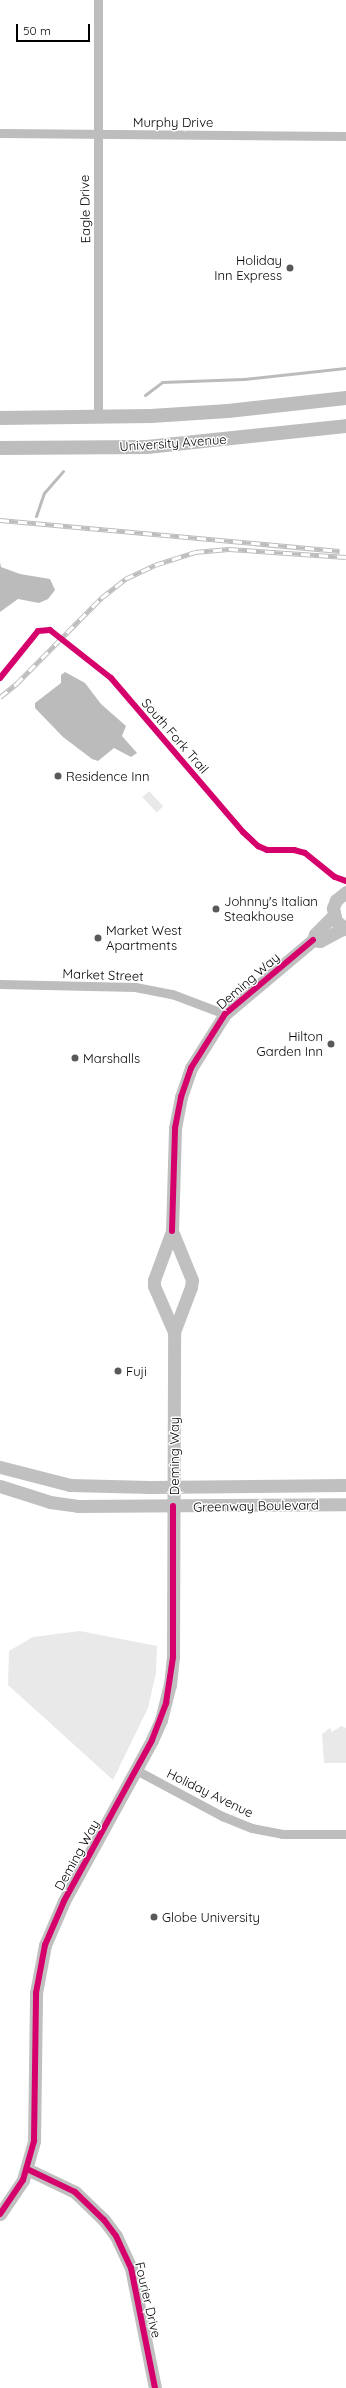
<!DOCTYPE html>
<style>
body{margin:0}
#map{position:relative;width:346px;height:2388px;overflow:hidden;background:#fff;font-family:Quicksand,sans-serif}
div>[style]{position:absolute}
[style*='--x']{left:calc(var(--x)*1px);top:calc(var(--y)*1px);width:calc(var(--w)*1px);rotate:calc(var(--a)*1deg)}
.green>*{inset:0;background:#e9e9e9;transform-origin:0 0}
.water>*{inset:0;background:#bbb}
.stream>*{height:3px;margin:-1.5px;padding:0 1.5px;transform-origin:1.5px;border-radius:1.5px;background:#bbb}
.street>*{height:9px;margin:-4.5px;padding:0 4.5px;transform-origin:4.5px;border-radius:4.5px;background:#bdbdbd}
.secondary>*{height:13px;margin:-6.5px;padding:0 6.5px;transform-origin:6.5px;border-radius:6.5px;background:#c0c0c0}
.primary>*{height:14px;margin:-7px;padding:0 7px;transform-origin:7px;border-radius:7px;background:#bdbdbd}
.rail>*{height:4.5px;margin-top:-2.25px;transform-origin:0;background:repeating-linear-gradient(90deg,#fff 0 9px,#bdbdbd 0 18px);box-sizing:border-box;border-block:1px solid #bdbdbd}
.cycleway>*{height:6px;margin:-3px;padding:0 3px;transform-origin:3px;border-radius:3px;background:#d6006c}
.dots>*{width:11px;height:11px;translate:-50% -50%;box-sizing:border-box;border:2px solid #fff;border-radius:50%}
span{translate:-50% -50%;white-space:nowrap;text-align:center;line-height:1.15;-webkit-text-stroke:3px #fff;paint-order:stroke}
.street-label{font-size:13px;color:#000}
.poi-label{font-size:13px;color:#000}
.right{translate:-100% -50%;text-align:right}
.left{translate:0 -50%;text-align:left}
.scale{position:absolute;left:16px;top:24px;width:74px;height:18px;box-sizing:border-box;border:2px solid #000;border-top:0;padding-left:5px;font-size:12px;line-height:14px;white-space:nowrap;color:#000;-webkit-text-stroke:3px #fff;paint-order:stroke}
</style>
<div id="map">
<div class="green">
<i style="left:149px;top:791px;width:21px;height:9px;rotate:47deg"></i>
<i style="clip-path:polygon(80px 1631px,157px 1646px,156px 1673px,148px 1708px,113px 1780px,8px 1685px,9px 1651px,33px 1637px)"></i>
<i style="clip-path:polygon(341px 1726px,346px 1728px,346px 1763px,324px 1763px,322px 1734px,330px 1728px,332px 1732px)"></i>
</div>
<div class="water">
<i style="clip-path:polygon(0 562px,1px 567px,20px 574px,50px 579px,55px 590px,48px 599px,39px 603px,18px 599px,0 612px)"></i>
<i style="clip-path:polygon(65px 672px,85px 683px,101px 704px,126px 726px,122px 736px,137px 753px,131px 757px,114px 748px,98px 761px,92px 759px,63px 737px,35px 708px,35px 703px,61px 683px,61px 675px)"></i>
</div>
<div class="stream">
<i style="--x:145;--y:395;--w:21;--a:-37"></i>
<i style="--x:162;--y:382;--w:82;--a:-2.1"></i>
<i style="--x:244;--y:379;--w:103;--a:-6.2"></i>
<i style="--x:36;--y:516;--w:24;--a:-71"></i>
<i style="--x:44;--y:493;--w:29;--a:-49"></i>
</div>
<div class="street">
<i style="--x:0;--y:133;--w:346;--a:0.5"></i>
<i style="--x:98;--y:417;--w:417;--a:-90"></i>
<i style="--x:0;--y:984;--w:135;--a:1.3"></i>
<i style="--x:135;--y:987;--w:38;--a:11"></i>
<i style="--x:172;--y:994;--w:57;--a:20.7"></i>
<i style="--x:136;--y:1770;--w:98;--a:28.1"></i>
<i style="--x:222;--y:1816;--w:32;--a:22"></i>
<i style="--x:252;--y:1828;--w:31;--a:11"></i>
<i style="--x:282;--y:1834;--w:64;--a:0"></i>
</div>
<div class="secondary">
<i style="--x:346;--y:892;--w:13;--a:141"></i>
<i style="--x:336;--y:900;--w:9;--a:111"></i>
<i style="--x:333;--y:908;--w:13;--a:77"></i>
<i style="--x:336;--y:921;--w:13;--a:39"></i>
<i style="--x:313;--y:940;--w:7;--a:8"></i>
<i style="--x:320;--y:941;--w:27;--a:-28"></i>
<i style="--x:174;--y:1332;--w:50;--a:-113.5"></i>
<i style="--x:154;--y:1286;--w:6;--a:-90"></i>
<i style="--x:154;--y:1280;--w:52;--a:-69.8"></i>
<i style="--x:172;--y:1231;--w:103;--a:-88.3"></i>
<i style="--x:175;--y:1128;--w:32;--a:-79"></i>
<i style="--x:181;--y:1097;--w:31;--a:-71"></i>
<i style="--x:191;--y:1068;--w:64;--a:-57.8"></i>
<i style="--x:225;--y:1014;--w:115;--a:-40.1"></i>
<i style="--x:313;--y:940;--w:6;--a:-72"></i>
<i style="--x:315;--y:934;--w:27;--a:-45"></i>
<i style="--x:0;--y:1467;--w:72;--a:14.4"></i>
<i style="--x:70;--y:1485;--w:80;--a:1.4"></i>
<i style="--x:150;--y:1487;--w:196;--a:-0.6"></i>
<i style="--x:0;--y:1486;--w:52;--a:17.7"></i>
<i style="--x:50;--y:1502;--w:28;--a:8"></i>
<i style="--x:78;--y:1506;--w:268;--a:-0.4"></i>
<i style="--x:27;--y:2169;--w:53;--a:25.6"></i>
<i style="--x:75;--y:2192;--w:40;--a:44"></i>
<i style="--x:104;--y:2220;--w:20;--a:53"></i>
<i style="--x:116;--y:2236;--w:35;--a:65"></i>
<i style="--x:131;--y:2268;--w:122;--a:78.7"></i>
<i style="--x:0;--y:2214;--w:41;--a:-55.9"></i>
<i style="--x:23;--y:2180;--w:41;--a:-74.2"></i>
<i style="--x:34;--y:2141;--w:148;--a:-89.2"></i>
<i style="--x:36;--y:1993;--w:49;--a:-79.4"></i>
<i style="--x:45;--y:1945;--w:48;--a:-66.6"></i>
<i style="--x:64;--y:1901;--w:183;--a:-61.3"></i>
<i style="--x:152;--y:1740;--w:22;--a:-66"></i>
<i style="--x:161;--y:1720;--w:36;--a:-76"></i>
<i style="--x:170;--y:1685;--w:28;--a:-84"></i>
<i style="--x:173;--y:1657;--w:325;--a:-89.8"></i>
<i style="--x:174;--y:1332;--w:48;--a:-69.3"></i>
<i style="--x:191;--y:1287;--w:7;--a:-82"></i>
<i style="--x:192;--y:1280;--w:53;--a:-112.2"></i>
</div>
<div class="primary">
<i style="--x:0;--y:418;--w:151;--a:-0.8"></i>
<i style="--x:151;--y:416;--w:77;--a:-3.7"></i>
<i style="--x:228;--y:411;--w:119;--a:-6.3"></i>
<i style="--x:0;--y:448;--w:147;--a:-0.4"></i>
<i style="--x:147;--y:447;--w:200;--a:-6"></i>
</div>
<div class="rail">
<i style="--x:0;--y:520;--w:341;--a:5.2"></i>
<i style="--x:0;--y:697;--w:21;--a:-39"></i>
<i style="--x:16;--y:684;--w:121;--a:-45.3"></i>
<i style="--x:101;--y:598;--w:31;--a:-38"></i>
<i style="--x:125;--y:579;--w:33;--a:-25"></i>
<i style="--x:155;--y:565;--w:42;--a:-18"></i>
<i style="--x:195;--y:552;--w:34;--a:-5"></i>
<i style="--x:229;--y:549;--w:117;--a:3.9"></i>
</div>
<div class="cycleway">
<i style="--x:0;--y:678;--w:60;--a:-51"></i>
<i style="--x:38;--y:631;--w:12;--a:-5"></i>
<i style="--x:50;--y:630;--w:78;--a:38.2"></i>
<i style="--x:111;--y:678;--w:203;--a:49.4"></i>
<i style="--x:243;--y:832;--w:21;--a:43"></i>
<i style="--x:258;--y:846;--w:10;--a:24"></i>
<i style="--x:267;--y:850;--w:27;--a:0"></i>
<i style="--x:294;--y:850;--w:11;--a:15"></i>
<i style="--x:305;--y:853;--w:38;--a:39"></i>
<i style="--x:335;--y:877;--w:12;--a:20"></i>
<i style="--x:172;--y:1231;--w:103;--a:-88.3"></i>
<i style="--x:175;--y:1128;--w:32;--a:-79"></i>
<i style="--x:181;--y:1097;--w:31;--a:-71"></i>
<i style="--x:191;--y:1068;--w:64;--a:-57.8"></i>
<i style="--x:225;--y:1014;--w:115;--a:-40.1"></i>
<i style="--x:27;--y:2169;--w:53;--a:25.6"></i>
<i style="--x:75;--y:2192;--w:40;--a:44"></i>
<i style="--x:104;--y:2220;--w:20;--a:53"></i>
<i style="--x:116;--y:2236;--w:35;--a:65"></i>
<i style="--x:131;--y:2268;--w:122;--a:78.7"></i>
<i style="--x:0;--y:2214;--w:41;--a:-55.9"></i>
<i style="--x:23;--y:2180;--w:41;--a:-74.2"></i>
<i style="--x:34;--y:2141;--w:148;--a:-89.2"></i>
<i style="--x:36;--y:1993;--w:49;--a:-79.4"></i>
<i style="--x:45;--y:1945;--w:48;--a:-66.6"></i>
<i style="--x:64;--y:1901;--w:183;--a:-61.3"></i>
<i style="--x:152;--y:1740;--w:40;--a:-69"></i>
<i style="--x:166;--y:1703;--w:47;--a:-81.3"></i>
<i style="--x:173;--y:1657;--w:151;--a:-90"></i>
</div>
<div class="dots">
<i style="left:290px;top:268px;background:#595959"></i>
<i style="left:58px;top:776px;background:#595959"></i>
<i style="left:216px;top:909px;background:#595959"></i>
<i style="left:98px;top:938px;background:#595959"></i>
<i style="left:331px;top:1044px;background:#595959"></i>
<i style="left:75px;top:1058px;background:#595959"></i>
<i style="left:118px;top:1371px;background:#595959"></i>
<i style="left:154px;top:1917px;background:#595959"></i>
</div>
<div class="street-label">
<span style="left:173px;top:122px">Murphy Drive</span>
<span style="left:85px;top:209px;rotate:-91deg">Eagle Drive</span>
<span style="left:173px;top:443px;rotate:-4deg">University Avenue</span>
<span style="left:175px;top:736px;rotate:49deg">South Fork Trail</span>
<span style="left:103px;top:975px;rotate:2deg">Market Street</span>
<span style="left:248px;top:981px;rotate:-41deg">Deming Way</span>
<span style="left:174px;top:1456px;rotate:-90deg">Deming Way</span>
<span style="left:256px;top:1506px;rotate:-1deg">Greenway Boulevard</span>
<span style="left:210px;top:1793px;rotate:26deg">Holiday Avenue</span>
<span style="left:77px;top:1855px;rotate:-61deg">Deming Way</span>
<span style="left:148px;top:2300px;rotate:77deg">Fourier Drive</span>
</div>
<div class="poi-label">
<span class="right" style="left:282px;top:268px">Holiday<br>Inn Express</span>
<span class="left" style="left:66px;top:776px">Residence Inn</span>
<span class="left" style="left:224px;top:909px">Johnny's Italian<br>Steakhouse</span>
<span class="left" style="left:106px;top:938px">Market West<br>Apartments</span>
<span class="right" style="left:323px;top:1044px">Hilton<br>Garden Inn</span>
<span class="left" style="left:83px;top:1058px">Marshalls</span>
<span class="left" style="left:126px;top:1371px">Fuji</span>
<span class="left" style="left:162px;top:1917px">Globe University</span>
</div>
<div class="scale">50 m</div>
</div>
